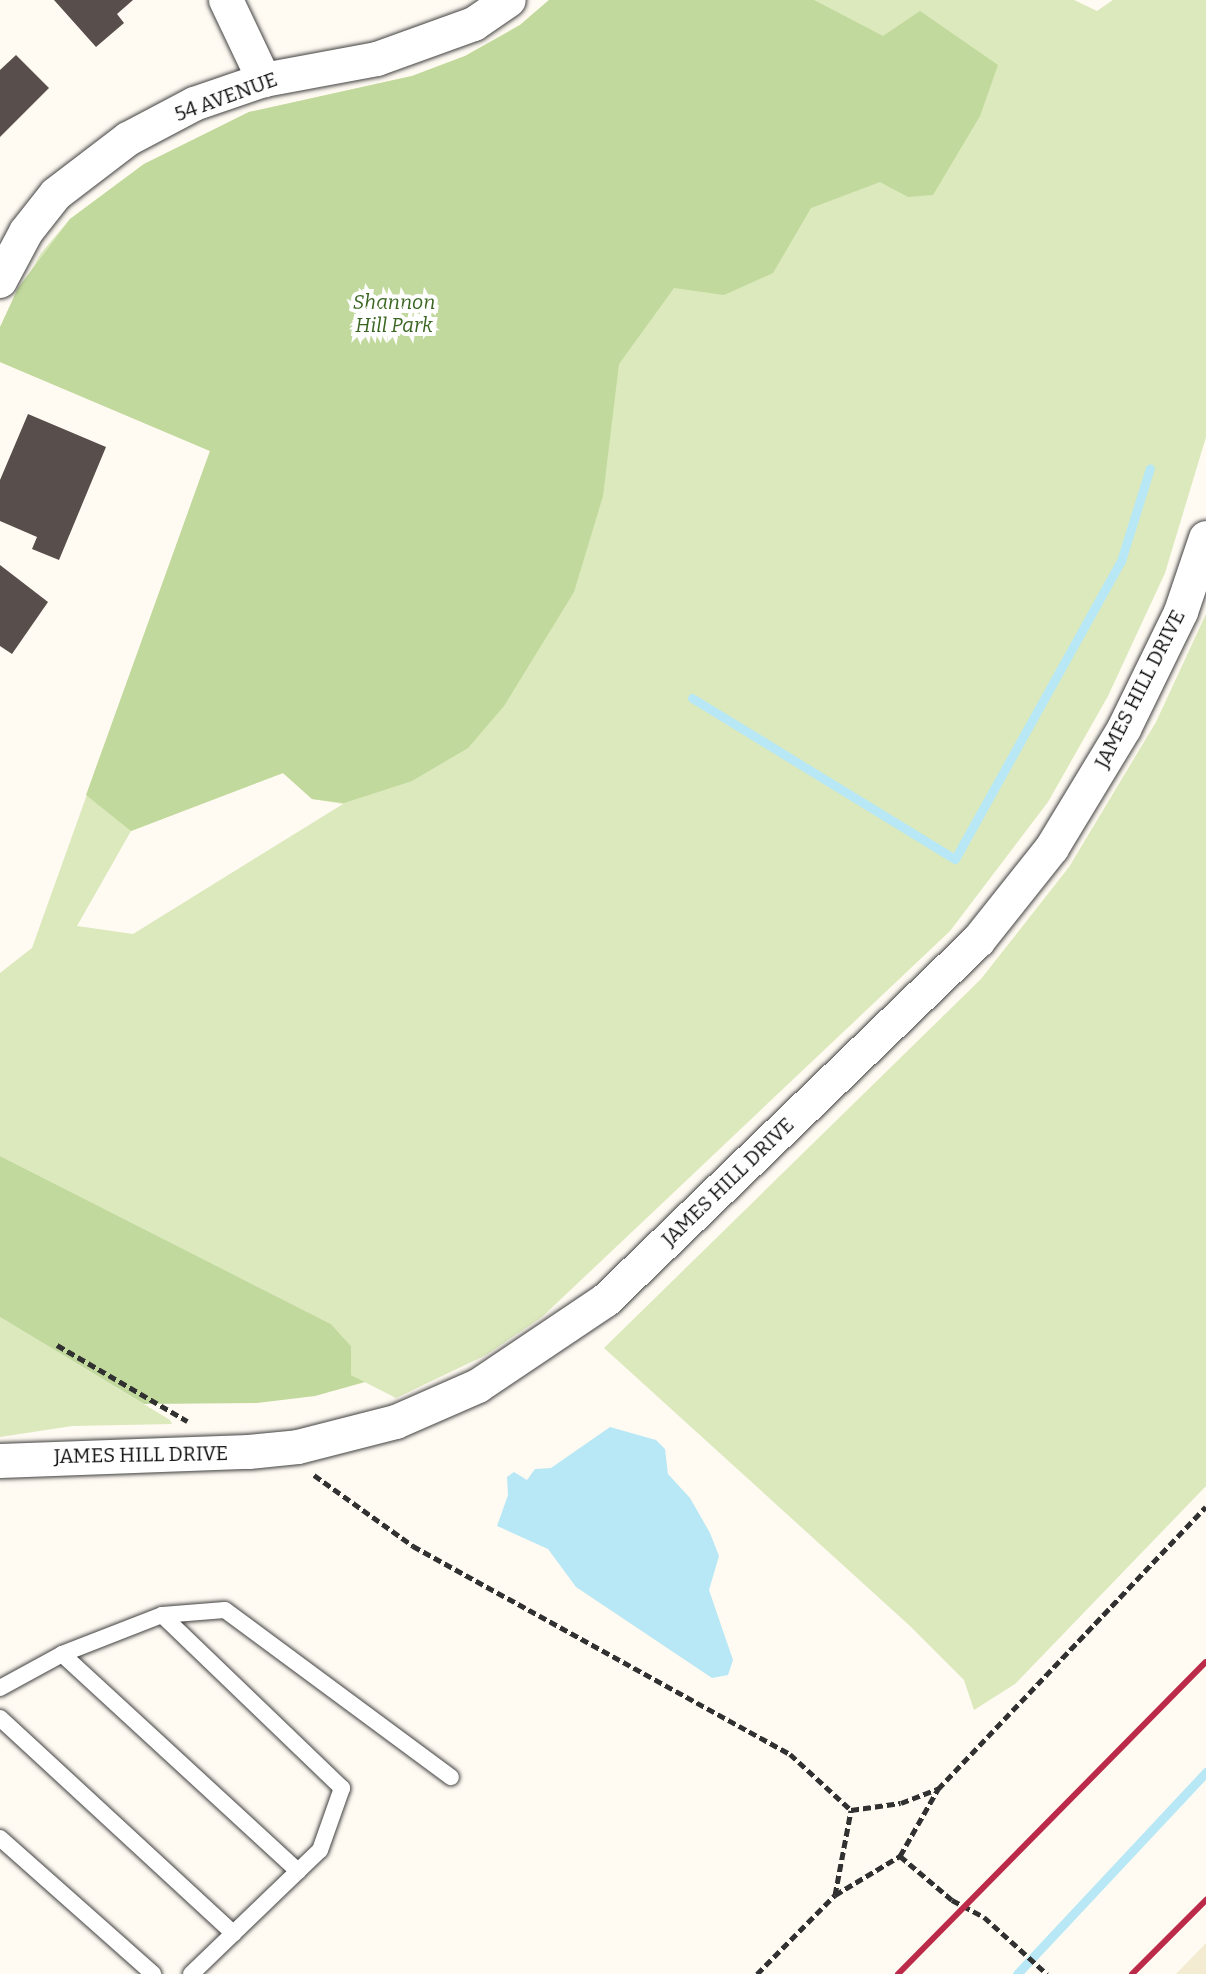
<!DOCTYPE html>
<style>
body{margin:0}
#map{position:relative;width:1206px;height:1974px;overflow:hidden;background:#fffaf2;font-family:Bitter,serif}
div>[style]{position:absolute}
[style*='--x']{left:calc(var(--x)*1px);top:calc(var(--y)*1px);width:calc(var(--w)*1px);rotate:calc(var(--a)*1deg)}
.farmland>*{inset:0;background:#f4ecd2}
.green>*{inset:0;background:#dbe9bc}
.forest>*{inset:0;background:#c1d99c}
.water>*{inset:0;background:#b8e8f5}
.stream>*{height:9px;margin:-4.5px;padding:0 4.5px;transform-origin:4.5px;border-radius:4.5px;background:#b8e8f5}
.building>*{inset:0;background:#584e4c}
.path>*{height:5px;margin-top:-2.5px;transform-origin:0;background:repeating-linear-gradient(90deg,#313131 0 8px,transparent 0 12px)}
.roads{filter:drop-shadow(0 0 2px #424242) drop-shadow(0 0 2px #424242)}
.service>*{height:16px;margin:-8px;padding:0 8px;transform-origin:8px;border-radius:8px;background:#fff}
.minor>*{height:34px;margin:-17px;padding:0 17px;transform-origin:17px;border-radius:17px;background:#fff}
.rail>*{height:6px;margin:-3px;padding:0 3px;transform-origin:3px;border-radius:3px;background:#bc2a49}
span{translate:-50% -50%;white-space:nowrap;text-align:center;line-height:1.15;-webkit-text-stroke:8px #fff;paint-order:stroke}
.street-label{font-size:20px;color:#0f0f0f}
.park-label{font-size:20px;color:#3a6621;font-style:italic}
</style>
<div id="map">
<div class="farmland">
<i style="clip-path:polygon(1206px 1943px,1206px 1974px,1176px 1974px)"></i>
</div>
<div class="green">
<i style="clip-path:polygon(evenodd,549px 0,1074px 0,1097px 11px,1113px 0,1206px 0,1206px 437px,1165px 573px,1108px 696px,1048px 802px,950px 931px,542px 1317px,486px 1355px,396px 1398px,351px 1375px,351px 1346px,331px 1324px,0 1156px,0 973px,32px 948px,210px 451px,0 362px,0 327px,41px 253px,70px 219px,144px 164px,249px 112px,412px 76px,465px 56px,520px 25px,549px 0,283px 773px,312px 799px,343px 804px,133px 934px,77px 926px,131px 831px,283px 773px)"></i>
<i style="clip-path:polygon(1206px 614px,1206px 1486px,1015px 1684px,974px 1710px,964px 1680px,910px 1626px,604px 1348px,981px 979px,1069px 867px,1156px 722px)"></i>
<i style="clip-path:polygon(0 1317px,170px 1420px,172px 1424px,72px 1426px,0 1437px)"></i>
</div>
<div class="forest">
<i style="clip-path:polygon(549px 0,814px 0,883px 36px,920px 11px,998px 65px,980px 116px,933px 195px,908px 197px,880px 182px,811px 208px,773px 273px,724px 295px,674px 288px,619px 364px,603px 496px,574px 592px,504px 706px,468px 748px,412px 781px,344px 803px,312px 799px,283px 773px,131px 831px,86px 795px,210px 451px,0 362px,0 327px,18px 288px,70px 219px,144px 164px,249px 112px,412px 76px,465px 56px,520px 25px)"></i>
<i style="clip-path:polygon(0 1156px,331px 1324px,351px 1346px,351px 1375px,365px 1382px,315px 1396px,257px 1403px,144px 1404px,0 1317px)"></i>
</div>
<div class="water">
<i style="clip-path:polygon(610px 1427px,656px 1440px,665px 1449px,668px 1474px,690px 1498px,710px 1533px,719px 1556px,709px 1590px,733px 1660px,728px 1675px,712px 1678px,576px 1587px,548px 1549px,497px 1526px,508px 1495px,507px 1477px,514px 1472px,527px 1480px,535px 1469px,551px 1468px)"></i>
</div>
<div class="stream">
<i style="--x:692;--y:698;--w:308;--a:31.5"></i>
<i style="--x:955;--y:859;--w:341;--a:-60.9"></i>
<i style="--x:1121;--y:561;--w:97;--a:-72.7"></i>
<i style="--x:1017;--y:1974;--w:277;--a:-46.9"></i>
</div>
<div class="building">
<i style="clip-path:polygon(54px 0,133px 0,117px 14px,124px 23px,96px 47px)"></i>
<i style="clip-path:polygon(16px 55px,49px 88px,0 137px,0 70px)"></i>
<i style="clip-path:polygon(28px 414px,106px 447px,59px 560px,32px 549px,37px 537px,0 521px,0 480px)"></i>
<i style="clip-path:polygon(0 565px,48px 602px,12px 654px,0 646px)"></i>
</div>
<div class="path">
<i style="--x:57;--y:1345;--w:151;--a:30.3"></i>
<i style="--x:314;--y:1475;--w:122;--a:35.6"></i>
<i style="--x:413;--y:1546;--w:431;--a:28.9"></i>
<i style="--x:790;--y:1754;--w:83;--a:42.6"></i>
<i style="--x:851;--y:1810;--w:50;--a:-8"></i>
<i style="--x:901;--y:1803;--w:40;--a:-21"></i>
<i style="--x:900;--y:1856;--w:68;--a:40.2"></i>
<i style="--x:952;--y:1900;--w:36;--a:28"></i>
<i style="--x:984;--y:1917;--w:85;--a:42.1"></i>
<i style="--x:835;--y:1895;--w:86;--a:-79.3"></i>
<i style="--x:757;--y:1974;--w:111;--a:-45.4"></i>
<i style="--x:835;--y:1895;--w:76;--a:-31"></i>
<i style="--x:900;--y:1856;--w:77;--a:-60.4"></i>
<i style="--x:938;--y:1789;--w:389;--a:-46.5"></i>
</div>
<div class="roads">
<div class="service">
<i style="--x:162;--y:1615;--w:63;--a:-4.5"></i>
<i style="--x:225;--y:1610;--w:281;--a:36.5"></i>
<i style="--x:62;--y:1654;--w:321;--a:42.6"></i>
<i style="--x:0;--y:1688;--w:71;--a:-28.7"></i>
<i style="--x:62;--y:1654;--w:107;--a:-21.3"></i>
<i style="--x:162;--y:1615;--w:250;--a:43.9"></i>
<i style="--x:342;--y:1788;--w:66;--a:109.5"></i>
<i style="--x:320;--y:1850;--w:179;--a:136.1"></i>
<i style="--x:0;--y:1718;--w:318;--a:42.7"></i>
<i style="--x:0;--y:1838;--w:205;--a:41.6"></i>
</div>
<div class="minor">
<i style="--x:226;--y:0;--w:89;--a:64.6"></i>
<i style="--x:0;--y:281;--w:55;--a:-62"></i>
<i style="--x:26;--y:232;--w:48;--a:-51.7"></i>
<i style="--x:56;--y:194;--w:91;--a:-37.4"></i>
<i style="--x:128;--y:139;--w:75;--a:-27.9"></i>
<i style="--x:194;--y:104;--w:74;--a:-18.9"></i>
<i style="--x:264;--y:80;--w:115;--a:-10.5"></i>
<i style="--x:377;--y:59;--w:103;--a:-19.8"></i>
<i style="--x:474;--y:24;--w:42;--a:-34.4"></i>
<i style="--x:0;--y:1461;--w:249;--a:-2.1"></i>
<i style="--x:249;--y:1452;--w:49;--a:-5.8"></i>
<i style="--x:298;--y:1447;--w:101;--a:-14.3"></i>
<i style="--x:396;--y:1422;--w:90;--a:-23.7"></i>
<i style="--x:478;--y:1386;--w:154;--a:-33.9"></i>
<i style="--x:606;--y:1300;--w:517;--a:-43.98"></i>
<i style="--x:978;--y:941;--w:119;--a:-51.5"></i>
<i style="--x:1052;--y:848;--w:139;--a:-58.8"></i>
<i style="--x:1124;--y:729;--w:130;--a:-64"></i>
<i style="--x:1181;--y:612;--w:78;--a:-71.3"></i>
</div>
</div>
<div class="rail">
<i style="--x:898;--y:1974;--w:438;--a:-45.4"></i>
<i style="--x:1132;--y:1974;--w:105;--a:-45"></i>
</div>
<div class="street-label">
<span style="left:226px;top:97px;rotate:-20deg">54 AVENUE</span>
<span style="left:1140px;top:689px;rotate:-63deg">JAMES HILL DRIVE</span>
<span style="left:728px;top:1182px;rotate:-44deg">JAMES HILL DRIVE</span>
<span style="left:141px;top:1455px;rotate:-1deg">JAMES HILL DRIVE</span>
</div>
<div class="park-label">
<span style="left:394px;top:314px">Shannon<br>Hill Park</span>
</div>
</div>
